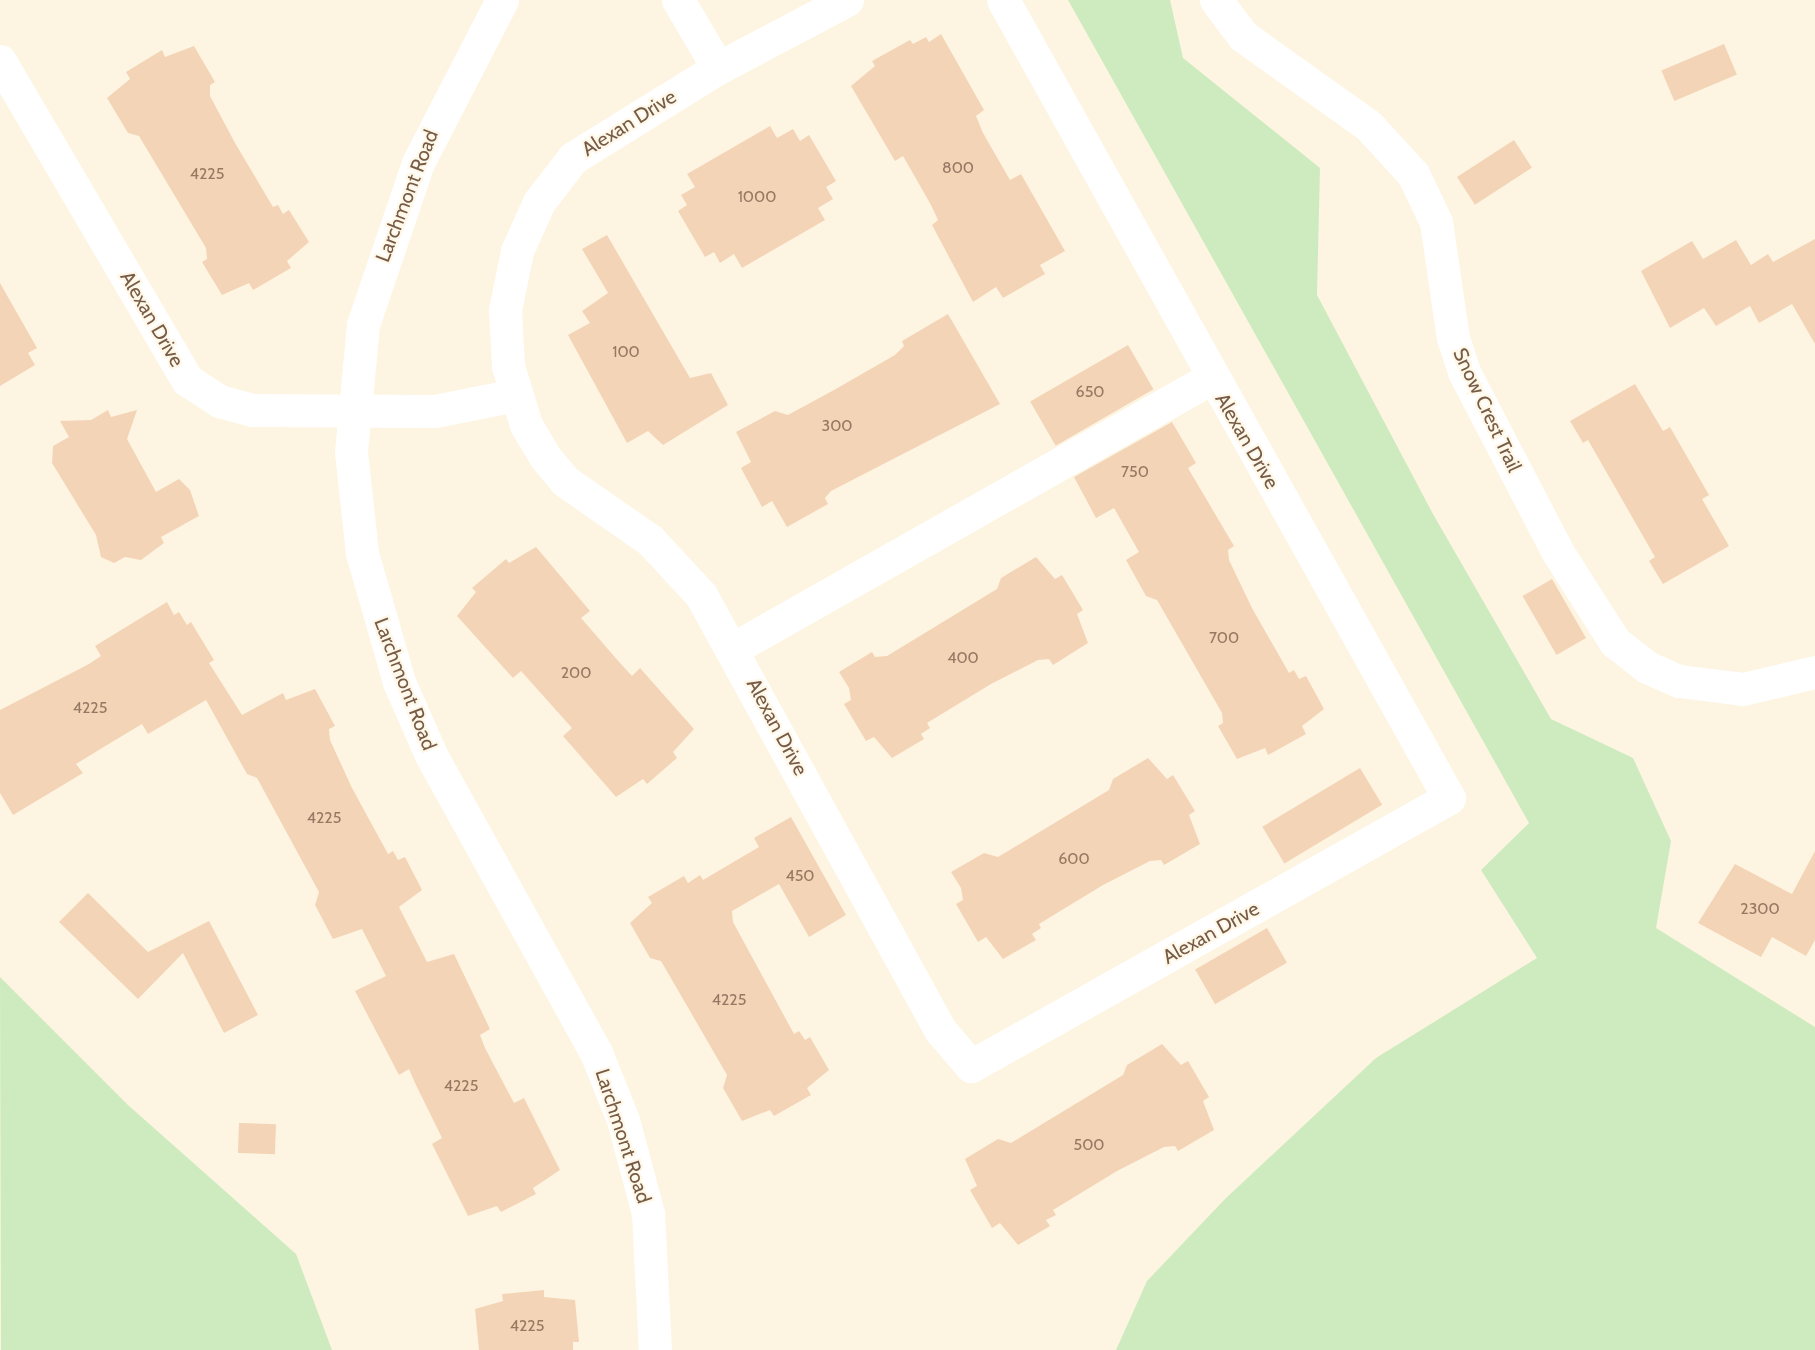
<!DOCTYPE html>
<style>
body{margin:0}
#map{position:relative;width:1815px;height:1350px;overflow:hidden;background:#fdf5e1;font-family:Cabin,sans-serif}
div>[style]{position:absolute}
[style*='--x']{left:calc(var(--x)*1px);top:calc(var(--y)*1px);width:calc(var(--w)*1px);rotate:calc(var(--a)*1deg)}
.green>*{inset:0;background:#ceebbf}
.building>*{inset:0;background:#f4d4b7;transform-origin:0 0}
.minor>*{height:33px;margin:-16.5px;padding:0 16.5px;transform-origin:16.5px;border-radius:16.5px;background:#fff}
span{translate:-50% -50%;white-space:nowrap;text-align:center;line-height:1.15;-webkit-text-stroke:4.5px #fff8e8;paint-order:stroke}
.number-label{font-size:16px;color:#967963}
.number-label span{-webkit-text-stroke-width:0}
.street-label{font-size:20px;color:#765b47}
</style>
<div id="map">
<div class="green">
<i style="clip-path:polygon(1068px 0,1170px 0,1183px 58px,1320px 168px,1317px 295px,1433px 514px,1551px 719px,1633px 758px,1671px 841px,1656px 928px,1815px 1027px,1815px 1350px,1116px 1350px,1147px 1281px,1225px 1199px,1376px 1058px,1537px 958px,1481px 870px,1529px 823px)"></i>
<i style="clip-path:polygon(0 977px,128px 1105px,296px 1254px,332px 1350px,1px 1350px)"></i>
</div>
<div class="building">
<i style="clip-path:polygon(941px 34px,984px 110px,976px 116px,983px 133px,1010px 180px,1021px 174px,1065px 251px,1040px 265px,1045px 274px,1003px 298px,996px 287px,973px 302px,932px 225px,938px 220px,931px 205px,903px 156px,895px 161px,851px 86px,875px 66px,872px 61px,910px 40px,913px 44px,926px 37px,929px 42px)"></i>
<i style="left:1724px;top:44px;width:33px;height:68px;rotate:67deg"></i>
<i style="clip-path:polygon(194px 46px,215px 82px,210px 85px,210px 96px,235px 143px,273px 207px,278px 205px,283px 214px,289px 210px,309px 242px,287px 261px,291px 268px,253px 290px,249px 283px,222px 295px,202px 262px,207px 259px,206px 248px,139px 136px,128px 133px,107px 98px,130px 79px,126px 72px,162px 50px,165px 57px)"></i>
<i style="clip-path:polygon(770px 126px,777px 138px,793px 129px,800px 141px,809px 135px,836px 181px,826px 187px,833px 199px,818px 208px,825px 220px,742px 268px,734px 254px,720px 263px,714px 252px,705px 257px,678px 211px,687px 205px,681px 195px,695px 187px,687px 174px)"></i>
<i style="left:1514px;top:140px;width:33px;height:68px;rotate:57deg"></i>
<i style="clip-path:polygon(607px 235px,690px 378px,711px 373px,728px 405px,663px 445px,648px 431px,627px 443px,568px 335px,590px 323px,582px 311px,608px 293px,582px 249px)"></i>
<i style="clip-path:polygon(1815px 239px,1815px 344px,1792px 304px,1759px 323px,1750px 306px,1716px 326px,1704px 308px,1670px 328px,1641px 271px,1692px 241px,1703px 259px,1736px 240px,1751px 265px,1768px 254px,1773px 262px)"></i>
<i style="clip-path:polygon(0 283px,37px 348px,28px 353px,35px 365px,0 386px)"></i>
<i style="clip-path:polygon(948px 314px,1000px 404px,831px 491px,825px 498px,828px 504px,787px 527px,772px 501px,762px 507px,741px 468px,751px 462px,736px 432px,775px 411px,788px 415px,834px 390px,895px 355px,904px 346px,902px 341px)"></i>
<i style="left:1128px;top:345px;width:51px;height:113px;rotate:60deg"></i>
<i style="clip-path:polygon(1635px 384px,1663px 431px,1670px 427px,1709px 495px,1702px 499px,1729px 546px,1663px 584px,1649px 561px,1655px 557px,1588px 440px,1583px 443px,1570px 421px)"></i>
<i style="clip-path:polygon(108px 410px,111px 417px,137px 410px,127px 439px,156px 492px,179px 479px,190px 490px,199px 516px,161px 537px,164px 543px,141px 560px,125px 557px,114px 563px,101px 557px,96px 535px,52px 463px,53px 446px,69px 437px,60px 421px,91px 420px)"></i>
<i style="clip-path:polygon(1172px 422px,1196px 463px,1188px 468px,1234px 546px,1228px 550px,1229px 560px,1252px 608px,1289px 673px,1294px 670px,1299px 679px,1306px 676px,1324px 709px,1302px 726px,1306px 734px,1268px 755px,1265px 748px,1237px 759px,1218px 726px,1223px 723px,1222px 713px,1157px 600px,1146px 596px,1126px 560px,1139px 552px,1114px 508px,1096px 518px,1074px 477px)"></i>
<i style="clip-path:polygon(536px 547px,590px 611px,581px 618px,620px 663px,632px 676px,640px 668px,694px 729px,673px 752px,677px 758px,647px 784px,643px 779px,616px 797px,563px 736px,572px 728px,521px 671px,513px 678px,457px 616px,476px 592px,472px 588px,506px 559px,509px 563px)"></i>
<i style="clip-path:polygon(1036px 557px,1055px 579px,1062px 575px,1083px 610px,1077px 614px,1088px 643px,1053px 665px,1049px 659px,1038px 660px,991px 684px,927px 723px,930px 728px,921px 734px,924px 739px,892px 758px,874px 737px,866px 741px,844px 704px,851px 700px,849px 688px,839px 672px,872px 652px,875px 657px,887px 656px,997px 589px,1001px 578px)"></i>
<i style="left:1552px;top:579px;width:68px;height:34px;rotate:60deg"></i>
<i style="clip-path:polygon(167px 602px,174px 615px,179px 612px,187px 625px,191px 622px,214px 660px,209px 663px,242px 715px,283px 693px,286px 700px,315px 689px,335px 726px,329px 729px,330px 740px,352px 788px,388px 854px,393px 851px,398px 860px,405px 857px,422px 890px,399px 907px,427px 962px,454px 954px,490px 1029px,480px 1035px,485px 1048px,514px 1103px,524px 1098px,560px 1170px,533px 1188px,536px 1194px,501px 1212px,497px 1206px,468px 1216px,432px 1144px,442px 1138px,415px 1083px,409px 1069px,399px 1075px,355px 991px,386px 976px,362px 929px,333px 939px,315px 905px,319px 892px,257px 778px,247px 774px,206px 700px,148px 734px,142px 724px,107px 745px,76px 764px,83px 773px,13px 815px,0 793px,0 710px,89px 664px,101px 656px,95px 646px)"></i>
<i style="clip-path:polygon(1148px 758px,1167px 779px,1173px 775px,1195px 811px,1189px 815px,1200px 844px,1164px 865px,1161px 860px,1150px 861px,1103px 885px,1039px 924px,1041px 928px,1032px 934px,1036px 940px,1003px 959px,986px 937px,978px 942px,956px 904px,963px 900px,961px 888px,951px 872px,984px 853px,998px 857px,1109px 790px,1113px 779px)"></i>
<i style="left:1360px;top:768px;width:43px;height:114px;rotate:59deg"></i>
<i style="clip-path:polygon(791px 817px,846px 915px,809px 937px,779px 884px,732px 911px,733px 922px,794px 1034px,799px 1031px,805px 1040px,810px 1037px,829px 1070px,807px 1088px,811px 1095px,774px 1116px,770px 1110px,742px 1121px,723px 1088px,727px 1075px,661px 961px,650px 958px,630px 923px,652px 903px,648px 897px,684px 876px,688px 883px,700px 875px,703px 880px,759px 847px,754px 838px)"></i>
<i style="clip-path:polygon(1815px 851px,1815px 940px,1806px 956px,1772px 937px,1761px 957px,1698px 923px,1735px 864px,1792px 894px)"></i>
<i style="clip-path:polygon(88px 893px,148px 952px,209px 921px,258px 1015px,224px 1033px,183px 953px,138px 999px,59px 922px)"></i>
<i style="left:1267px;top:928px;width:40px;height:83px;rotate:60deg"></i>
<i style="clip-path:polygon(1162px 1044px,1181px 1065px,1188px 1061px,1209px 1097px,1203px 1101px,1214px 1130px,1178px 1151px,1175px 1146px,1164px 1147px,1117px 1171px,1053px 1210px,1056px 1215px,1046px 1220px,1050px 1226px,1018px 1245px,1000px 1223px,992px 1228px,970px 1190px,977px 1186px,965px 1159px,998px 1139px,1011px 1143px,1123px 1075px,1127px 1065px)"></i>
<i style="left:239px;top:1123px;width:37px;height:30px;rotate:2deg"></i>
<i style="clip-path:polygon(544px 1290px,544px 1297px,575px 1300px,579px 1342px,573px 1342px,573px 1350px,479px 1350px,475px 1309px,503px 1301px,502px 1294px)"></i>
</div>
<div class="minor">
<i style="--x:502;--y:0;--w:183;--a:117.3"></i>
<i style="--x:418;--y:163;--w:171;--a:108.8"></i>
<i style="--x:363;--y:325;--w:128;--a:95.4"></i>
<i style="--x:351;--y:452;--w:102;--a:83.8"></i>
<i style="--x:362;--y:553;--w:134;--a:74"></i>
<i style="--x:399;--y:682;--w:80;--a:66.3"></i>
<i style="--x:431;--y:755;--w:343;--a:61"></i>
<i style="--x:597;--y:1055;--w:70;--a:68.2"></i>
<i style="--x:623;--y:1120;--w:96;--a:75"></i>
<i style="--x:648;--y:1213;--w:137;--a:87.1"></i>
<i style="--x:678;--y:0;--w:79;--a:59.5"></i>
<i style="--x:847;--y:0;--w:146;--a:152.2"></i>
<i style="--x:718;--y:68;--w:171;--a:148.2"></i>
<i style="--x:573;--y:158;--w:56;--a:127.7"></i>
<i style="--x:539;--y:202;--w:54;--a:114.2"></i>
<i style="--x:517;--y:251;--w:60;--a:101.5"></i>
<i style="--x:505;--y:310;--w:56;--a:86.9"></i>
<i style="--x:508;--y:366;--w:62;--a:73"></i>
<i style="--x:526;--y:425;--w:37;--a:59"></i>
<i style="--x:545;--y:457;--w:31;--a:50"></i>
<i style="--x:565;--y:481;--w:103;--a:34.8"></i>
<i style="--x:650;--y:540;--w:75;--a:47.2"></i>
<i style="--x:701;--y:595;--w:498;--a:61.2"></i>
<i style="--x:941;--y:1031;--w:46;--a:49.4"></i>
<i style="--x:971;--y:1066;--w:548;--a:-29.28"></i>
<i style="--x:1449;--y:798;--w:914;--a:-119.2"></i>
<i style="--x:1216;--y:0;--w:45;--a:53.1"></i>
<i style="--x:1243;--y:36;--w:153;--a:35.5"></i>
<i style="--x:1368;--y:125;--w:67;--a:47.4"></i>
<i style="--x:1413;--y:174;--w:53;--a:64.4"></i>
<i style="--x:1436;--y:222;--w:117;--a:81.7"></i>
<i style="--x:1453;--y:338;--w:36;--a:72"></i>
<i style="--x:1464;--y:372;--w:202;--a:62.5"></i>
<i style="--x:1557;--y:551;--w:108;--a:57.5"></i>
<i style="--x:1615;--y:642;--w:41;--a:38"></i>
<i style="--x:1647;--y:667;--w:35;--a:24"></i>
<i style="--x:1679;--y:681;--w:64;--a:7.1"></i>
<i style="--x:1743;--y:689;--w:74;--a:-13.3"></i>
<i style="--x:0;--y:61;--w:370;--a:59.6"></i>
<i style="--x:187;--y:380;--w:38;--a:33"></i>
<i style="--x:219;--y:401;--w:34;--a:15"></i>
<i style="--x:252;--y:410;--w:183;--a:0.3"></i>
<i style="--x:435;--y:411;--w:82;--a:-11.3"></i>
<i style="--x:734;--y:648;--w:548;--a:-29.51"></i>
</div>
<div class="number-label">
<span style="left:958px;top:168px">800</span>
<span style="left:207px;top:174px">4225</span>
<span style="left:757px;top:197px">1000</span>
<span style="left:626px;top:352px">100</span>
<span style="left:1090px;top:392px">650</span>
<span style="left:837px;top:426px">300</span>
<span style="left:1135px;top:472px">750</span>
<span style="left:1224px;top:638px">700</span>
<span style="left:963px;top:658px">400</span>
<span style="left:576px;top:673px">200</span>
<span style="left:90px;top:708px">4225</span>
<span style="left:324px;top:818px">4225</span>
<span style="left:1074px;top:859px">600</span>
<span style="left:800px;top:876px">450</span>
<span style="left:1760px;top:909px">2300</span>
<span style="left:729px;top:1000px">4225</span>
<span style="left:461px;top:1086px">4225</span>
<span style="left:1089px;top:1145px">500</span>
<span style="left:527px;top:1326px">4225</span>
</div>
<div class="street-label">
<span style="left:629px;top:123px;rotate:-32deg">Alexan Drive</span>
<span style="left:407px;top:196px;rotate:-69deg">Larchmont Road</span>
<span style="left:152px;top:319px;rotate:60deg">Alexan Drive</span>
<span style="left:1487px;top:410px;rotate:65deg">Snow Crest Trail</span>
<span style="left:1247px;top:441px;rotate:60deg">Alexan Drive</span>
<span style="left:405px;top:684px;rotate:69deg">Larchmont Road</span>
<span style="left:777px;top:727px;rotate:62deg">Alexan Drive</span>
<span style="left:1211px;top:933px;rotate:-29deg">Alexan Drive</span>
<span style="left:623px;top:1136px;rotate:72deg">Larchmont Road</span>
</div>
</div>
